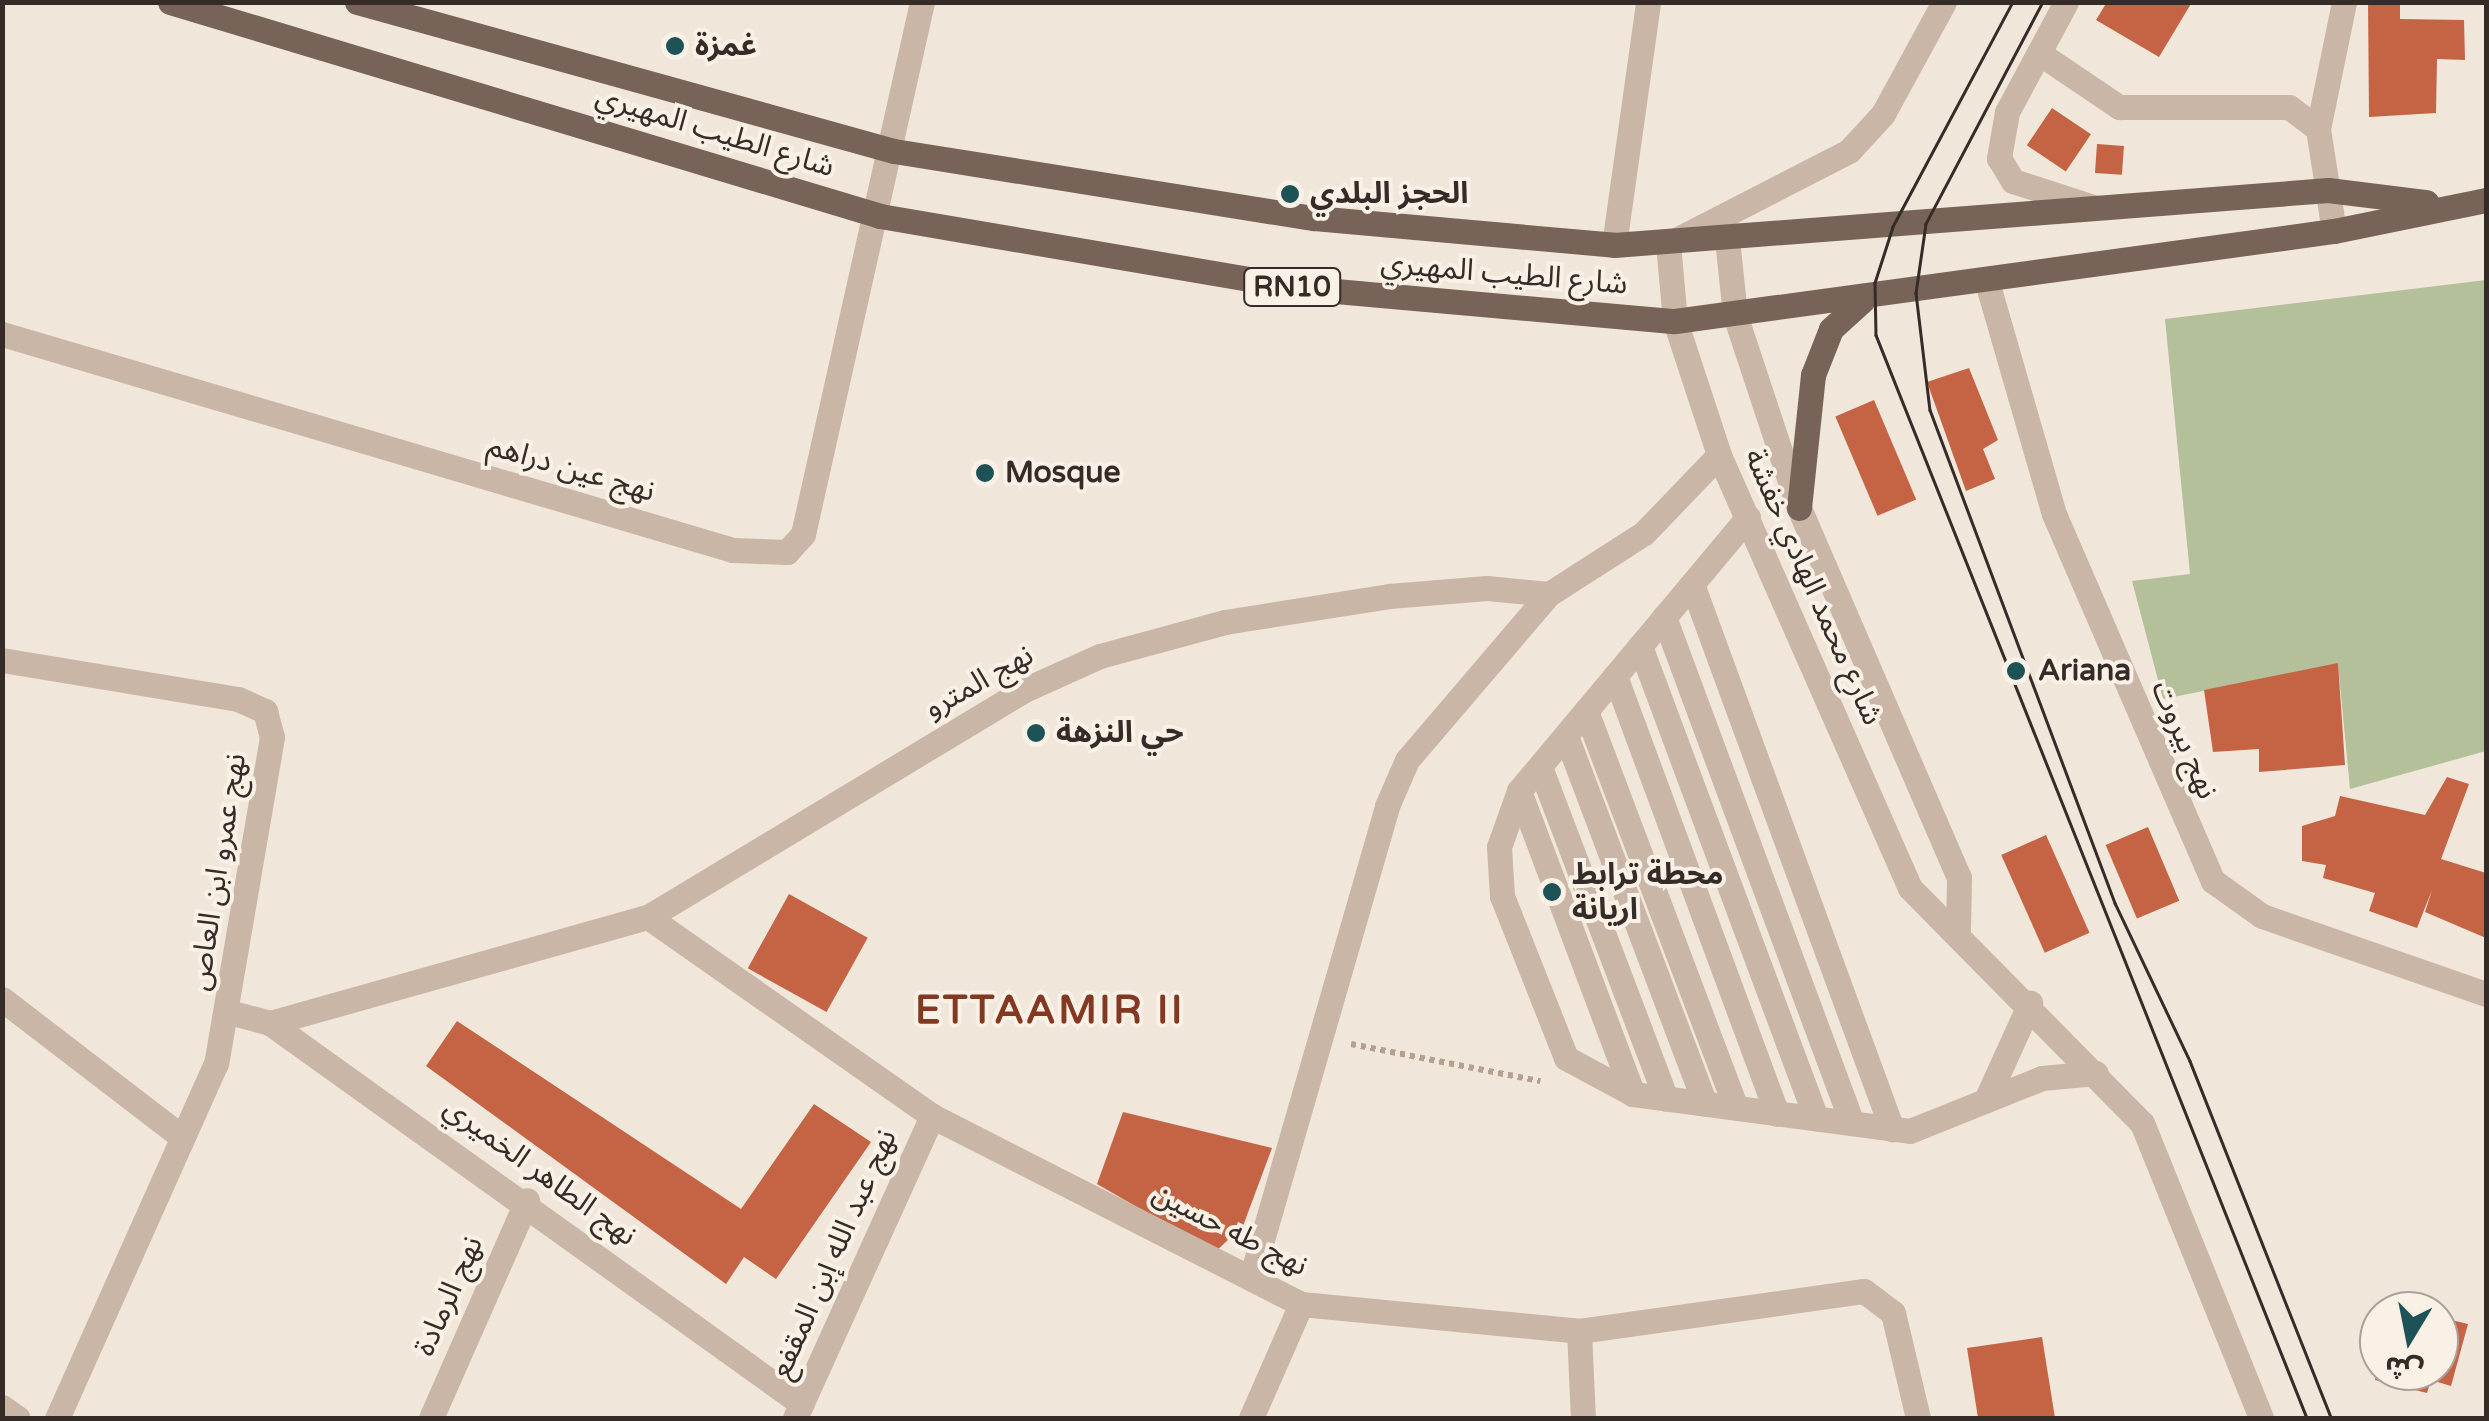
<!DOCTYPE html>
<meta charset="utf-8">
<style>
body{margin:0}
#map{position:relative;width:2489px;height:1421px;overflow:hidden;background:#f1e6da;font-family:"Varela Round","Noto Sans Arabic",sans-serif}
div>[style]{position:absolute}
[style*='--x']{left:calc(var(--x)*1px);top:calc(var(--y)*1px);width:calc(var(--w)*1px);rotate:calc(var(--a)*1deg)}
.green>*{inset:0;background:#b3c09a}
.building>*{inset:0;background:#c56444;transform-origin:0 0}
.path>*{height:6px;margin-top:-3px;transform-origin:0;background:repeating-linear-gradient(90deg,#b5a090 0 5px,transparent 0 10px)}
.minor>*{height:25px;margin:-12.5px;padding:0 12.5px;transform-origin:12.5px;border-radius:12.5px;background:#c9b6a6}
.major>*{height:25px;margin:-12.5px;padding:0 12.5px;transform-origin:12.5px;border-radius:12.5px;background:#776358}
.tram>*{height:2.5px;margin:-1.25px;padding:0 1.25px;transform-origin:1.25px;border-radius:1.25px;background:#352b27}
.dots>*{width:28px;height:28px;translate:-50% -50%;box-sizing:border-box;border:5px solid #f9f0e6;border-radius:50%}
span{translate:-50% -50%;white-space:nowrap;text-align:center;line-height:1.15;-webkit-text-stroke:8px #f9f0e6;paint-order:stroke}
.shield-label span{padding:2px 8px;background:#f9f0e6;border:2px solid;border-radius:8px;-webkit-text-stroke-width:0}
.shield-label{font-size:28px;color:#352b27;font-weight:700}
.poi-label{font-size:30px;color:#352b27;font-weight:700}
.left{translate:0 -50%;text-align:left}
.street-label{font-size:30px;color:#352b27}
.district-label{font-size:40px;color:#833921;font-weight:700;letter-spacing:2.5px}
.frame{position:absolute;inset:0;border:5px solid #352b27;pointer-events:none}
.north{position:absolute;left:2359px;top:1291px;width:100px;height:100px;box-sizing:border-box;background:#f9f0e6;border:2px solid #aba19a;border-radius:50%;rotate:190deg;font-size:28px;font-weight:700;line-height:40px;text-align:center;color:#352b27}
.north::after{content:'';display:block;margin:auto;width:35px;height:45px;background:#1d5256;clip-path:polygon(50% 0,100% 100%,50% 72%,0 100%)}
</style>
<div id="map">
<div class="green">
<i style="clip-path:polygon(2486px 280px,2486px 751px,2350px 789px,2338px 664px,2163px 699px,2132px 581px,2190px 574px,2165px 319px)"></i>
</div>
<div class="building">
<i style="clip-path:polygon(2107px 2px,2192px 2px,2159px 57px,2096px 20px)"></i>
<i style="clip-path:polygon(2368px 2px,2400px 2px,2400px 19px,2464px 20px,2465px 60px,2437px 59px,2436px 113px,2369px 117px)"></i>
<i style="left:2052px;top:108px;width:47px;height:45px;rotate:34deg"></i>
<i style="left:2097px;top:144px;width:27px;height:29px;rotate:4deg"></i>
<i style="clip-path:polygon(1969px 368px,1998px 440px,1983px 449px,1995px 479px,1966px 491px,1927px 382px)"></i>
<i style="left:1874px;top:400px;width:108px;height:42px;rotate:67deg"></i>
<i style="clip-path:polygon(2338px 663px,2345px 765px,2259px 772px,2259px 749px,2213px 752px,2204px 690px)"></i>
<i style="clip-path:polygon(2447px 777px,2469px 784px,2441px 859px,2486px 873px,2486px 938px,2425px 912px,2432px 890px,2417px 928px,2369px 911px,2375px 893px,2323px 878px,2326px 865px,2302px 861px,2302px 826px,2335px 816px,2340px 796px,2425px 815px)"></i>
<i style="left:2148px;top:827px;width:80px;height:46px;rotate:67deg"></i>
<i style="left:2046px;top:835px;width:107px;height:49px;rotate:66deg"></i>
<i style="left:789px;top:894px;width:90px;height:85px;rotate:29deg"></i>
<i style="clip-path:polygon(457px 1021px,741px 1209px,814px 1104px,871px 1142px,776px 1279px,744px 1257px,726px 1284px,426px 1066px)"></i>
<i style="clip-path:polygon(1123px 1112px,1272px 1148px,1243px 1226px,1215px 1252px,1097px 1184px)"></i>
<i style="clip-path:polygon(2439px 1317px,2468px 1324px,2451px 1386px,2431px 1380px,2427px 1393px,2375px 1380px,2377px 1371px,2439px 1371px)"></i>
<i style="clip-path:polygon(2042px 1337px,2055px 1418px,1978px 1418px,1967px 1348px)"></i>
</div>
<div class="path">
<i style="--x:1351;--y:1044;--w:193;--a:11.1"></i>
</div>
<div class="minor">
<i style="--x:1944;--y:2;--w:128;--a:118.6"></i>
<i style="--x:1883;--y:114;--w:50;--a:132.6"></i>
<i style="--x:1849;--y:151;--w:203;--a:152.8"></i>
<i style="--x:1668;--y:244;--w:77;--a:84.8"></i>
<i style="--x:1675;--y:321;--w:141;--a:71.8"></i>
<i style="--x:1719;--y:455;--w:473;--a:66.2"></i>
<i style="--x:1910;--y:888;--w:330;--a:45.4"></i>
<i style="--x:2142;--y:1123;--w:318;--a:68"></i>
<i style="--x:2066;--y:2;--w:125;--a:118.2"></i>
<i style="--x:2007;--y:112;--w:47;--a:99.9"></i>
<i style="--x:1999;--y:158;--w:27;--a:59"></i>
<i style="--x:2013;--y:181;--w:84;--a:18"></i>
<i style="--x:2039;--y:53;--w:97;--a:34"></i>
<i style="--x:2119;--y:107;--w:170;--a:0"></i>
<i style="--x:2289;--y:107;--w:36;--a:37"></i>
<i style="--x:2318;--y:129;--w:103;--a:81.1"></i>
<i style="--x:2318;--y:129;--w:130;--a:-78.4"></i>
<i style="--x:1727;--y:239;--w:76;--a:84"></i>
<i style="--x:1735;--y:315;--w:203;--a:71.7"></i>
<i style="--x:1799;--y:508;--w:402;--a:66.6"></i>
<i style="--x:1959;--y:877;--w:51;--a:91.1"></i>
<i style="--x:1614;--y:245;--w:245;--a:-82"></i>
<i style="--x:1987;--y:282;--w:241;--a:73.9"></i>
<i style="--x:2054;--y:514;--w:400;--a:66.6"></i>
<i style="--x:2213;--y:881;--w:60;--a:35.5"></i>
<i style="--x:2262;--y:916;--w:237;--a:19.2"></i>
<i style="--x:2;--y:334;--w:762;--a:16.46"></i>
<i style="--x:733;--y:550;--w:54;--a:2.1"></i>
<i style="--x:787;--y:552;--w:24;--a:-48"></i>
<i style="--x:803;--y:534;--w:545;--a:-77.39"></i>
<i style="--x:1748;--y:517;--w:357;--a:129.9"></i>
<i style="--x:1519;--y:791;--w:59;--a:109.7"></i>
<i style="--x:1499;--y:847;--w:49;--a:86.5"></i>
<i style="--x:1502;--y:896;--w:174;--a:68.4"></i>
<i style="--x:1566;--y:1058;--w:76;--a:28.2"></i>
<i style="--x:1633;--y:1094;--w:279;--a:7.6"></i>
<i style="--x:1910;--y:1131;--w:142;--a:-21.9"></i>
<i style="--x:2042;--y:1078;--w:54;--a:-5.3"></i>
<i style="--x:1692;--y:584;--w:581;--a:69.85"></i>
<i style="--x:1664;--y:617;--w:540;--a:69.62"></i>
<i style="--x:1640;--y:646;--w:504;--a:69.55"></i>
<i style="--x:2;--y:660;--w:239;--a:9.4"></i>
<i style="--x:238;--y:699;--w:30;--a:24"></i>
<i style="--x:265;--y:711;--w:27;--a:75"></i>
<i style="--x:272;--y:737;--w:331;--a:99.7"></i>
<i style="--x:216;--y:1063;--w:389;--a:114.1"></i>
<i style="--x:1615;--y:676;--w:467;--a:69.7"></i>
<i style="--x:1586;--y:711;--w:424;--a:69.3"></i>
<i style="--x:1566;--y:736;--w:393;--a:69.3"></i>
<i style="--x:1540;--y:767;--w:355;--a:69.2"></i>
<i style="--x:1519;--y:791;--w:324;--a:69.4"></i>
<i style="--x:648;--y:917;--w:347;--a:35"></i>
<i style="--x:932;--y:1116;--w:414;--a:27"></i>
<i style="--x:1301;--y:1304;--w:279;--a:5.5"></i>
<i style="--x:1579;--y:1331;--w:288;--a:-8"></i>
<i style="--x:1864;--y:1291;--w:36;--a:37"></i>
<i style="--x:1893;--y:1313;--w:108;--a:76.6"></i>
<i style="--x:2;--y:999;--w:223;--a:37.5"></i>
<i style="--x:229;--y:1012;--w:42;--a:15"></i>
<i style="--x:270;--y:1023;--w:654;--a:35.61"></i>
<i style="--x:270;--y:1023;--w:393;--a:-15.7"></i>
<i style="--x:648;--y:917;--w:437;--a:-31.1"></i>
<i style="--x:1022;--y:691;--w:85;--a:-24.2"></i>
<i style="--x:1100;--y:656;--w:130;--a:-15.2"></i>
<i style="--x:1225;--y:622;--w:166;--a:-9"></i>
<i style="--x:1389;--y:596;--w:98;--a:-4.7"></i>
<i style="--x:1487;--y:588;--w:62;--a:5.5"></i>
<i style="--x:1549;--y:594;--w:113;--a:-32.7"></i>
<i style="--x:1644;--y:533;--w:108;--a:-46.1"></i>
<i style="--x:1986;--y:1100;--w:107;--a:-65.6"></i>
<i style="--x:1251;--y:1278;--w:491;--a:-73.9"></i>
<i style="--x:1387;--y:806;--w:50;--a:-66.5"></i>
<i style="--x:1407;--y:760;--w:218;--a:-49.5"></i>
<i style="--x:1579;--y:1331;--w:87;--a:87.4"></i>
<i style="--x:2;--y:1407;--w:19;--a:35"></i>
<i style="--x:431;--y:1418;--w:238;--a:-66.2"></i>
<i style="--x:795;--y:1418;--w:332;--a:-65.6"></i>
<i style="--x:1251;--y:1418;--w:124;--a:-66.3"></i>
</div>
<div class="major">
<i style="--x:170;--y:2;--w:742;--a:16.77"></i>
<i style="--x:880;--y:216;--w:428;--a:9.7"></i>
<i style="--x:1302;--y:288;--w:374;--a:5.1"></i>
<i style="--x:1675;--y:321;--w:665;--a:-7.78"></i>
<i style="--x:2334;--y:231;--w:155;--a:-11.5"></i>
<i style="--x:357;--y:2;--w:557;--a:15.51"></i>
<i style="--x:894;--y:151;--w:425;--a:9.1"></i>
<i style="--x:1314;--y:218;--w:301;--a:5.1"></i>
<i style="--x:1614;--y:245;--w:716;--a:-4.4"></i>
<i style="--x:2328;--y:190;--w:99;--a:7"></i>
<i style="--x:1799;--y:508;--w:134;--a:-84"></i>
<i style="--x:1813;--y:375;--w:49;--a:-68.6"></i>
<i style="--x:1831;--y:329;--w:42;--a:-42.1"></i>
</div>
<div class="tram">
<i style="--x:2013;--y:2;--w:255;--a:118.1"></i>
<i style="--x:1893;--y:227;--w:59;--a:107.8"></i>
<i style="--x:1875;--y:283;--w:52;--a:88.9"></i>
<i style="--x:1876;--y:335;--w:1166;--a:68.3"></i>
<i style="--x:2043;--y:2;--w:251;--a:117.8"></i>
<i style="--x:1926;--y:224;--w:70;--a:98.2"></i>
<i style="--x:1916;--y:293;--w:118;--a:83.2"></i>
<i style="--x:1930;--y:410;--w:527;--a:69.43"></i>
<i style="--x:2115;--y:903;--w:175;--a:64.6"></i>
<i style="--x:2190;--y:1061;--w:384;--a:68.4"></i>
</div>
<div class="dots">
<i style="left:675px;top:46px;background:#1d5256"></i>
<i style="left:1290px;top:194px;background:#1d5256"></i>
<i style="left:985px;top:473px;background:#1d5256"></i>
<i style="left:2016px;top:671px;background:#1d5256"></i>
<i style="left:1036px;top:733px;background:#1d5256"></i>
<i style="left:1552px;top:892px;background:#1d5256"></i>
</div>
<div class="shield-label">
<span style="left:1292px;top:287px">RN10</span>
</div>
<div class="poi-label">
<span class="left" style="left:695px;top:46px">غمزة</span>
<span class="left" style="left:1310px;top:194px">الحجز البلدي</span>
<span class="left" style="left:1005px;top:473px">Mosque</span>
<span class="left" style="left:2038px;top:671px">Ariana</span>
<span class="left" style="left:1056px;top:733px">حي النزهة</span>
<span class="left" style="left:1572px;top:892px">محطة ترابط<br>اريانة</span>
</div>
<div class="street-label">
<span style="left:715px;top:132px;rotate:17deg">شارع الطيب المهيري</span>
<span style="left:1504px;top:274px;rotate:5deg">شارع الطيب المهيري</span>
<span style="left:571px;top:469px;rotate:16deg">نهج عين دراهم</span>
<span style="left:1813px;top:587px;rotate:66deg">شارع محمد الهادي خفشة</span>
<span style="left:979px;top:682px;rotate:-29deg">نهج المترو</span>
<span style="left:2184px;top:740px;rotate:67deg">نهج بيروت</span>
<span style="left:218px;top:872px;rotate:-81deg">نهج عمرو ابن العاص</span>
<span style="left:540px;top:1172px;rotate:36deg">نهج الطاهر الخميري</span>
<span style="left:1230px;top:1230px;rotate:27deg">نهج طه حسين</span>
<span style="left:834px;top:1254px;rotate:-66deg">نهج عبد الله إبن المقفع</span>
<span style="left:449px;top:1296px;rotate:-66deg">نهج الرمادة</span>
</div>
<div class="district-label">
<span style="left:1050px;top:1010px">ETTAAMIR II</span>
</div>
<div class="frame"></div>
<div class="north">ش</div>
</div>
